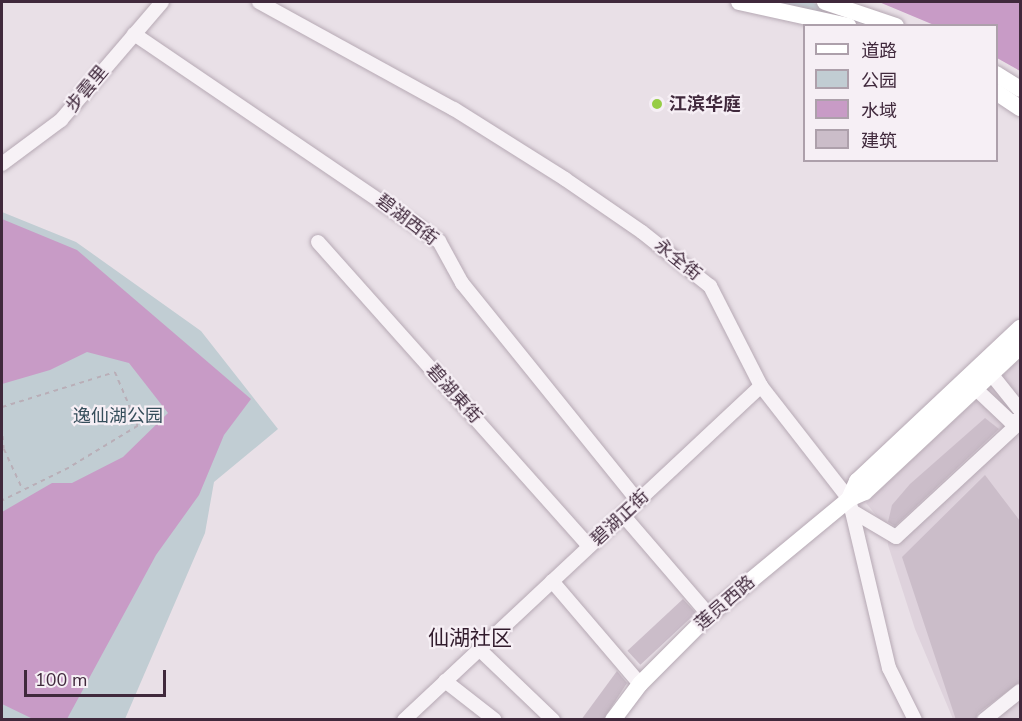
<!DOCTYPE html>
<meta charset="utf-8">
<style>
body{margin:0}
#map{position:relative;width:1022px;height:721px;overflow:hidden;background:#e9e0e7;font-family:"Nunito Sans","Noto Sans SC",sans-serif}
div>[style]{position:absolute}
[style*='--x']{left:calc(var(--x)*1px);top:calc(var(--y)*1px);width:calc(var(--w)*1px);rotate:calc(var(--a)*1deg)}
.built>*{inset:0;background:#ded2dc}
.green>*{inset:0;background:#c1cdd3}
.water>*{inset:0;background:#c89bc6}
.building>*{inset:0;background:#cbbdc9;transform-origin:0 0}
.path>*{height:1.5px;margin-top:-0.75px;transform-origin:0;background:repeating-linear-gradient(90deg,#b9aeb7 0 4.5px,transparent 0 9px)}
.roads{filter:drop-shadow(0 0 2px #b6a9b4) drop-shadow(0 0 2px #b6a9b4)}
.minor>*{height:14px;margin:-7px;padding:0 7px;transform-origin:7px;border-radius:7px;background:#f7f2f6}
.major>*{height:16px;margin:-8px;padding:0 8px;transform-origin:8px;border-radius:8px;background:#fff}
.dots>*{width:16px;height:16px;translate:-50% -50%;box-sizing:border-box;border:3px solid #f6eff5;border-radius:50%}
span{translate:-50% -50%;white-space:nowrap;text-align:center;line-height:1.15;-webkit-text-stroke:4.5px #f6eff5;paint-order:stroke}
.street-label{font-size:18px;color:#40293c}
.poi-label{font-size:18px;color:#40293c;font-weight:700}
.left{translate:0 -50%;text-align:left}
.park-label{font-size:18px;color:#364e5b}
.quarter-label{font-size:21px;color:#311b2c}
.frame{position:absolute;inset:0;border:3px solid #40293c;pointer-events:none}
.legend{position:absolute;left:803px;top:24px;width:195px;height:138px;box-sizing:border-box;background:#f6eff5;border:2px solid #ada0ab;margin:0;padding:8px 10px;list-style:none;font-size:18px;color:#40293c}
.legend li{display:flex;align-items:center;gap:12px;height:30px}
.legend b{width:30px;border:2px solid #ada0ab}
.scale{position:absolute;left:24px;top:670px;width:142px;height:27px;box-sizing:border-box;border:3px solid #40293c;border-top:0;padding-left:8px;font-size:18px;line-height:21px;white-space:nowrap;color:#40293c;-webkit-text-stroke:4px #f6eff5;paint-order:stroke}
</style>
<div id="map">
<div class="built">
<i style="clip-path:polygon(1020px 359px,1020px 719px,953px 719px,915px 629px,888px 545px,887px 528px,866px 503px)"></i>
</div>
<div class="green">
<i style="clip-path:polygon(776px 2px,810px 2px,886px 25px,868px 25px)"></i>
<i style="clip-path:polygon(2px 212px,76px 242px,201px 331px,278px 429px,214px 482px,205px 533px,125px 719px,2px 719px)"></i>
</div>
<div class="water">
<i style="clip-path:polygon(879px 2px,1020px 2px,1020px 71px,997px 58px,996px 26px,934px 25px)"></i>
<i style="clip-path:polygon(2px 219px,77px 250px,251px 399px,224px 435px,199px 495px,156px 555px,67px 719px,33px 719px,2px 704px,2px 512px,52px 483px,72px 483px,123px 457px,168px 413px,129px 363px,87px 352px,50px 370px,2px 384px)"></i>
</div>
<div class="building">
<i style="clip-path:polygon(985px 418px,999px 429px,895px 526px,888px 522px,892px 505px,910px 484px)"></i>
<i style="clip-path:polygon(985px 475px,1020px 521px,1020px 682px,978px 713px,975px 720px,956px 720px,902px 557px)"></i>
<i style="left:683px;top:599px;width:19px;height:76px;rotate:47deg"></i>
<i style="clip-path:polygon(617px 671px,627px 683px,603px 720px,581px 720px)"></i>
</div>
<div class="path">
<i style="--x:2;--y:407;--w:118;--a:-17.2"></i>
<i style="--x:115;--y:372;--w:59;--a:66.9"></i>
<i style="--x:138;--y:426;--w:81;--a:148.7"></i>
<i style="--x:69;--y:468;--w:75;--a:153.8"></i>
<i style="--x:2;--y:427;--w:22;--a:85"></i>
<i style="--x:4;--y:449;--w:43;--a:65.2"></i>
</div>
<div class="roads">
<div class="minor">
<i style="--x:259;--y:2;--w:222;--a:28.8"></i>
<i style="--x:454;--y:109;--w:131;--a:32.2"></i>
<i style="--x:565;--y:179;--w:93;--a:34.5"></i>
<i style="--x:642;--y:232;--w:87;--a:38.5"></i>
<i style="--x:710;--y:286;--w:112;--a:63"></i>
<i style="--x:761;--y:386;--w:143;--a:52.1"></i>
<i style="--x:849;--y:499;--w:174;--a:76.7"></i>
<i style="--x:889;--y:668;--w:58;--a:63.4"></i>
<i style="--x:134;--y:34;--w:369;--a:34.2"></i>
<i style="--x:439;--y:241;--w:48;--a:61.3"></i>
<i style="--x:462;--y:283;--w:280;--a:51.1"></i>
<i style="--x:2;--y:164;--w:74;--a:-36.7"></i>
<i style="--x:61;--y:120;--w:155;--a:-49.4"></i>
<i style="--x:318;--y:242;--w:407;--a:48.3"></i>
<i style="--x:992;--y:375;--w:45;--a:51.3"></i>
<i style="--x:977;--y:390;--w:45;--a:43.2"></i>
<i style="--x:1010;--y:421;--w:10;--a:0"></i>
<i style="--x:852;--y:511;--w:51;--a:30.6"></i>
<i style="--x:896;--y:537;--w:169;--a:-42.8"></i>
<i style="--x:623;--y:515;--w:132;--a:49.3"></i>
<i style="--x:552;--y:581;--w:135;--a:49.5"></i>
<i style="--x:479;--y:649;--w:103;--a:43.8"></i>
<i style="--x:445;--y:681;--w:63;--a:38"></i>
<i style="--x:404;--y:720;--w:489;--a:-43.1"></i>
<i style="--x:984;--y:720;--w:46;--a:-38.9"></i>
</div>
<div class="major">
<i style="--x:739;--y:2;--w:112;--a:12.4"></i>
<i style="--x:825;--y:2;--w:75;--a:18.7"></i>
<i style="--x:996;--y:74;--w:28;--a:32"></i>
<i style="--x:996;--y:92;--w:29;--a:34"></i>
<i style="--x:849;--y:499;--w:20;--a:-66"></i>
<i style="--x:857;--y:481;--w:224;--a:-43.2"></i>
<i style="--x:613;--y:720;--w:45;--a:-53.1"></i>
<i style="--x:640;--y:684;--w:98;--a:-45"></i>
<i style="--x:709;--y:615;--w:182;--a:-39.6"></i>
<i style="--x:849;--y:499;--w:17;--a:-24"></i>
<i style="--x:865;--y:492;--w:212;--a:-43.1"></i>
</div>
</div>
<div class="dots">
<i style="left:657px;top:104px;background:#97cd46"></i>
</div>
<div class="street-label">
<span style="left:87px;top:89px;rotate:-50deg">步雲里</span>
<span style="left:407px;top:220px;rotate:37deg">碧湖西街</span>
<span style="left:678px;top:260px;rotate:39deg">永全街</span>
<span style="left:454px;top:394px;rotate:48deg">碧湖東街</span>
<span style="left:620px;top:518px;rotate:-43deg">碧湖正街</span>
<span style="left:725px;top:603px;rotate:-41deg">莲员西路</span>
</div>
<div class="poi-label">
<span class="left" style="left:669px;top:104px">江滨华庭</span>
</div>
<div class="park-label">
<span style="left:118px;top:416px">逸仙湖公园</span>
</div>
<div class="quarter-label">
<span style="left:470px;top:638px">仙湖社区</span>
</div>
<div class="frame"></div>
<ul class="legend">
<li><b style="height:8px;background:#fff"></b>道路</li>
<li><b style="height:16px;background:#c1cdd3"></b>公园</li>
<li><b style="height:16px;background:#c89bc6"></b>水域</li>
<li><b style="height:16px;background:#cbbdc9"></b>建筑</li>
</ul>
<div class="scale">100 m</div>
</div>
